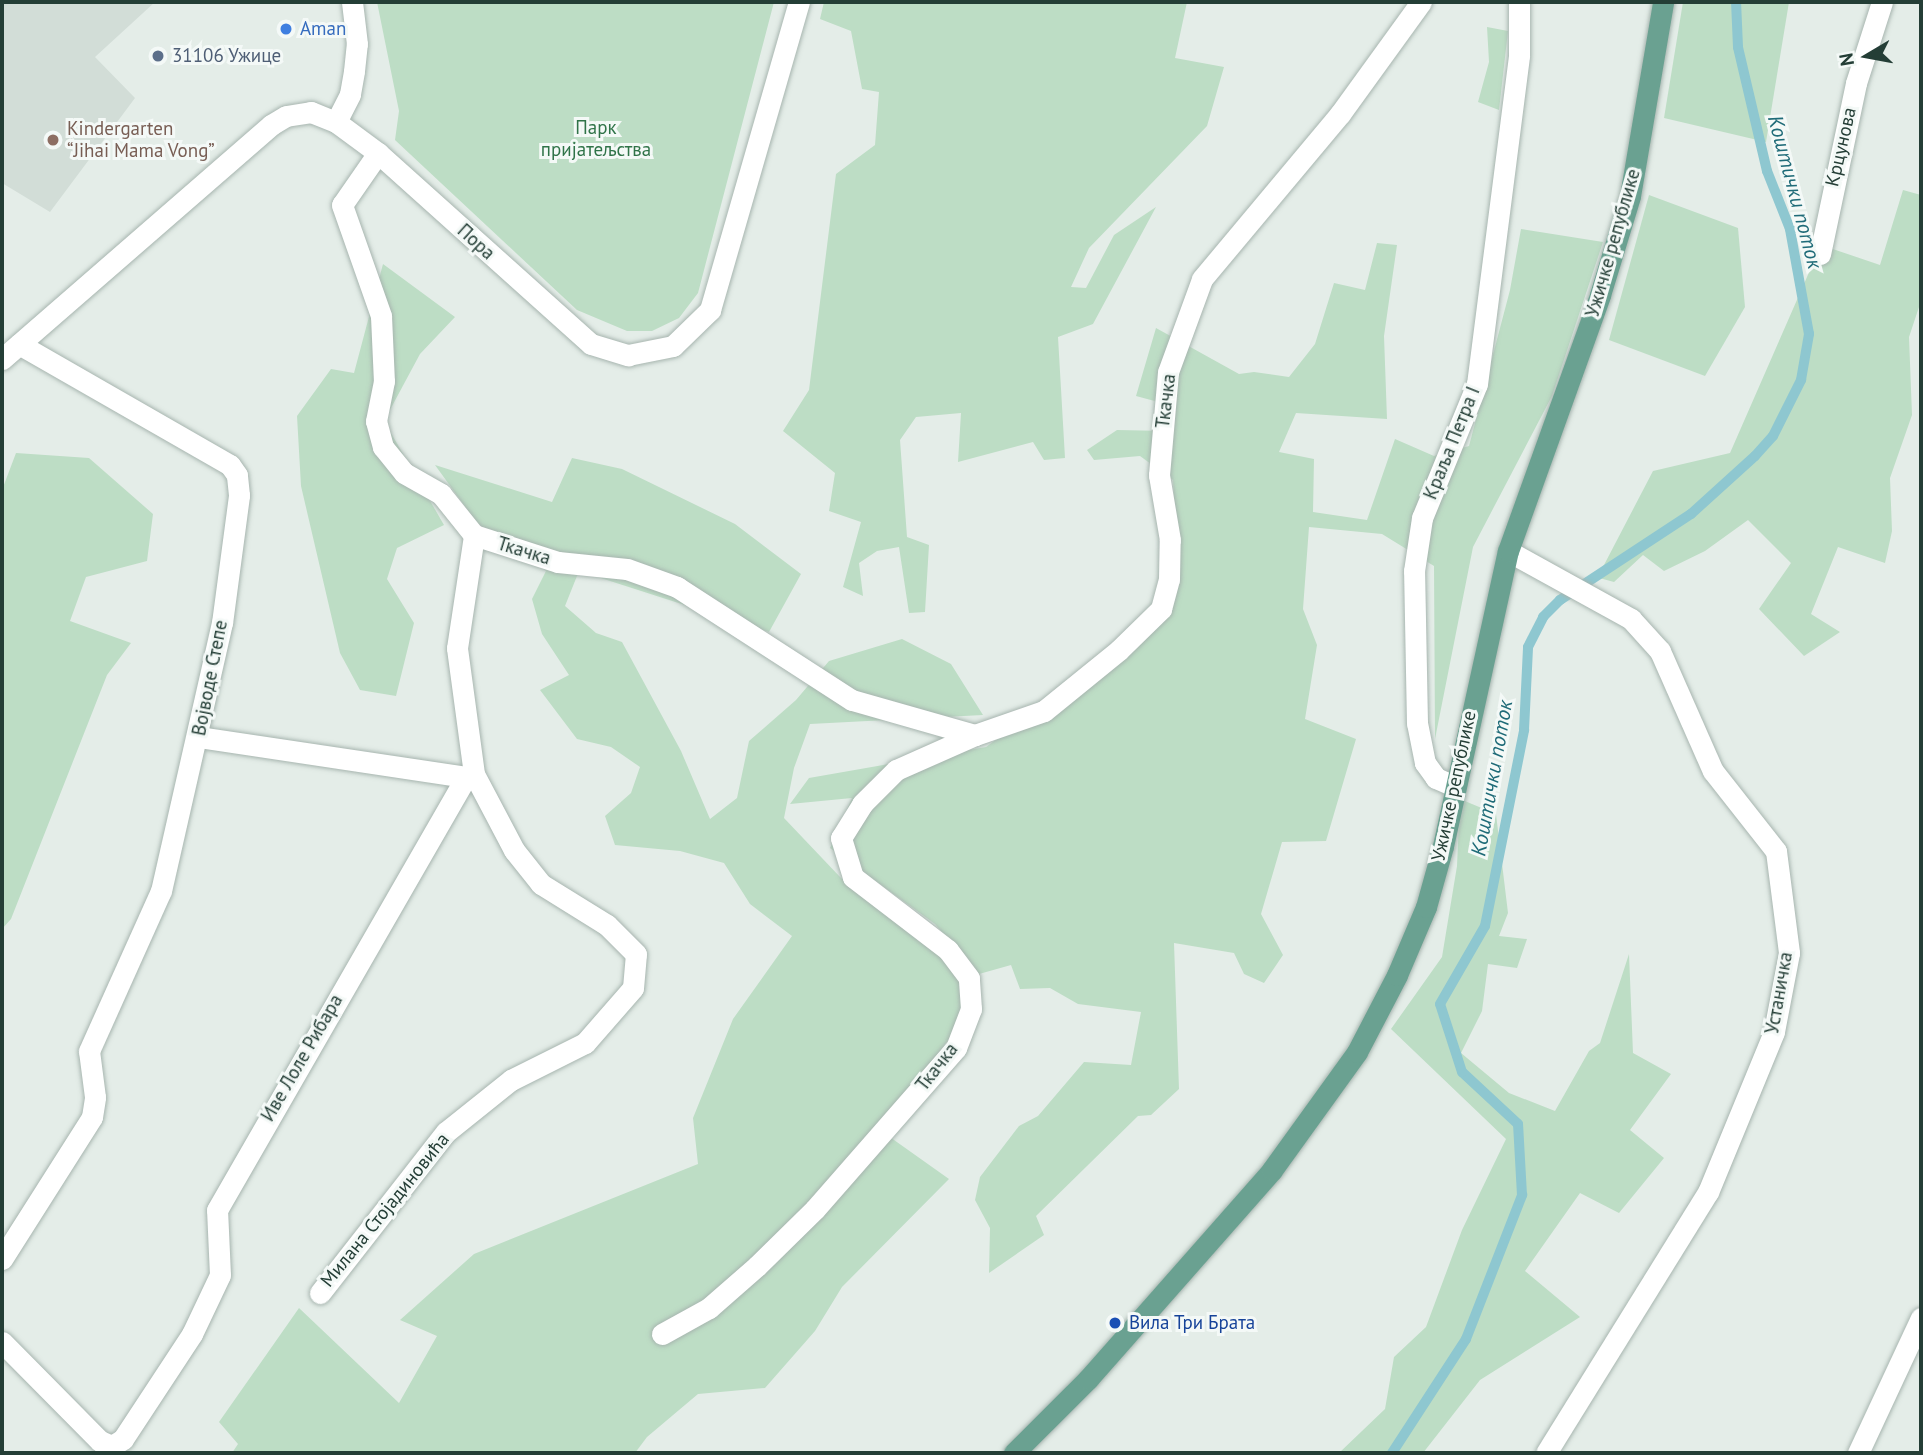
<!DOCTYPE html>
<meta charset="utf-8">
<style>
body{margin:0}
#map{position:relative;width:1923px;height:1455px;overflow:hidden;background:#e4ede8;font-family:"PT Sans",sans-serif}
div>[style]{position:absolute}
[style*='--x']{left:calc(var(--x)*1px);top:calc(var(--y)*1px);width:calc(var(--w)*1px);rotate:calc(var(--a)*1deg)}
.built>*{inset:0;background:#d2ddd7}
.green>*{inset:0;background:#bdddc5}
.stream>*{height:10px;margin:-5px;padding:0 5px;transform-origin:5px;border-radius:5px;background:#8ec7d0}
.roads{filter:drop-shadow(0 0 2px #a7b5af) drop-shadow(0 0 2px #a7b5af)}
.street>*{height:21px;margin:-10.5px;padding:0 10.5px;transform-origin:10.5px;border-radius:10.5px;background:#fff}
.secondary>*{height:21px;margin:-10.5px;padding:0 10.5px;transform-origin:10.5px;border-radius:10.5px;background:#fff}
.primary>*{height:21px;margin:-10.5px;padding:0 10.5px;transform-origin:10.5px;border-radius:10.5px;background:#6aa191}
.dots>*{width:19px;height:19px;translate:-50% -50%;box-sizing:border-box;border:4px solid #f4f9f7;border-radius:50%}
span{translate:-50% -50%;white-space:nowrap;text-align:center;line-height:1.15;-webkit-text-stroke:6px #f4f9f7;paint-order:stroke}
.shop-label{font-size:19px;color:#366cbe}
.left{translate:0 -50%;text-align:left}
.service-label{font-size:19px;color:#4e5e75}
.park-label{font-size:19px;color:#2f7348}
.education-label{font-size:19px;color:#785e54}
.street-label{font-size:19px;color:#243e36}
.transit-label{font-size:19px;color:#164399}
.water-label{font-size:21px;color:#1f6b78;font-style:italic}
.frame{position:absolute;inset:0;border:4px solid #243e36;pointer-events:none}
.north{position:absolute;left:1832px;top:21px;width:70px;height:70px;-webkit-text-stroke:5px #f4f9f7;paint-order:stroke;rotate:260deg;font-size:19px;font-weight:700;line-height:28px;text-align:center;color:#243e36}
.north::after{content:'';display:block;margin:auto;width:24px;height:32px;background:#243e36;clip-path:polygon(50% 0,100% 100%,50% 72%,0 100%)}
</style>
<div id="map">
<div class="built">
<i style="clip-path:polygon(2px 2px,155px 2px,95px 57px,135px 98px,50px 212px,2px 183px)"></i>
</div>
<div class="green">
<i style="clip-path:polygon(377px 2px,774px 2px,698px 293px,679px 318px,652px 331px,627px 331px,577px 310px,395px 140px,399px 111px)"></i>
<i style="clip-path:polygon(824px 2px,1187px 2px,1175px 58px,1224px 67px,1207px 126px,1089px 248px,1071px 287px,1086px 288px,1114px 235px,1156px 207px,1093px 324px,1058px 337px,1065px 458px,1044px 460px,1033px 442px,958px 462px,961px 413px,916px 417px,900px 440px,907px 537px,929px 545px,925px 612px,909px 613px,899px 547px,877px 551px,859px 563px,863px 596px,843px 587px,861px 522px,829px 511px,835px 473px,783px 431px,809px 390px,836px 174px,875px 145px,879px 92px,862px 89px,851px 31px,820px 19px)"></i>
<i style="clip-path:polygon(1683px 2px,1789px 2px,1766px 142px,1664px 118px)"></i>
<i style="clip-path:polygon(1487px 27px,1508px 31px,1499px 110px,1478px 102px,1489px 62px)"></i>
<i style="clip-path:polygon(1903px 190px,1921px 195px,1921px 301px,1909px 337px,1912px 415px,1890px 478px,1892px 531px,1885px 563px,1838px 547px,1811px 614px,1840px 632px,1804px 656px,1759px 609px,1791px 563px,1748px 520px,1705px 551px,1664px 571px,1643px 555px,1614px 582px,1592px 576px,1604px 565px,1653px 471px,1730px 453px,1821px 245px,1880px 265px)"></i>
<i style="clip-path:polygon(1649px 195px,1738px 228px,1745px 307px,1705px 376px,1609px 340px)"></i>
<i style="clip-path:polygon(1521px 229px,1603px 242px,1552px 396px,1473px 547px,1435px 739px,1434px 566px,1382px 534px,1309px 527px,1303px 609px,1317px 645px,1305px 719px,1356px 739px,1326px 841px,1282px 842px,1261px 914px,1283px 955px,1264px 983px,1244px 974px,1234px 953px,1174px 943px,1179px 1089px,1151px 1115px,1138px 1116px,1036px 1216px,1044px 1235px,989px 1273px,990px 1228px,975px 1200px,980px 1177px,1019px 1126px,1038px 1116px,1084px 1062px,1131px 1065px,1141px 1012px,1078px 1004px,1050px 988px,1020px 989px,1011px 965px,979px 974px,935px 924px,830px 848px,852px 798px,790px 804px,809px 778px,986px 747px,1168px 615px,1178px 565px,1173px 480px,1140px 456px,1094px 460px,1087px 450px,1117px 430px,1167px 431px,1173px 406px,1136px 396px,1156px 328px,1239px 374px,1254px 372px,1289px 377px,1315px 344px,1334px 283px,1365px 290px,1377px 243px,1397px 245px,1384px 336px,1387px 419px,1296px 413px,1279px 452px,1314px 459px,1313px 512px,1367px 520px,1395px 439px,1434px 456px,1469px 446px,1510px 290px)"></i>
<i style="clip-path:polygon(383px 264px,455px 317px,420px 354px,384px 421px,444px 525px,397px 548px,387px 579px,414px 623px,396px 696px,360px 690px,340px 653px,301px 486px,297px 416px,331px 369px,354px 373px)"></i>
<i style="clip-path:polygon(16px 453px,89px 458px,153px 514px,147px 561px,86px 577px,70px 621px,131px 643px,107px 675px,11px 919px,2px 929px,2px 490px)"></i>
<i style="clip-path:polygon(572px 458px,622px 469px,735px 524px,801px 574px,769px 632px,579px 571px,565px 606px,596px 633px,622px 642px,681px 751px,710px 819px,737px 798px,749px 741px,796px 700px,829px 661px,902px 639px,951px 664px,983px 715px,810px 724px,794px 768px,784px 818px,841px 878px,939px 952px,964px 989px,960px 1025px,920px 1076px,887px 1135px,949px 1179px,842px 1287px,815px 1331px,765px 1388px,698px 1394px,647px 1437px,635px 1453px,232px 1453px,238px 1444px,219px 1422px,299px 1308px,399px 1403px,437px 1336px,400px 1320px,474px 1254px,698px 1164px,693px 1118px,733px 1019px,792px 936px,750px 904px,724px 863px,680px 851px,615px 845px,605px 816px,631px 793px,640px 767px,611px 747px,577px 739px,540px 690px,569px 675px,542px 634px,532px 599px,546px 571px,477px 523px,435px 465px,552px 502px)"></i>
<i style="clip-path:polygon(1460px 799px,1496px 814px,1508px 913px,1499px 936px,1527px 939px,1517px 968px,1488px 964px,1482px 1011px,1461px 1053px,1509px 1093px,1555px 1111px,1589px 1051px,1600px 1043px,1629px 954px,1633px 1053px,1671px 1074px,1630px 1130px,1664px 1158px,1619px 1213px,1580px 1193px,1525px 1271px,1580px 1317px,1480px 1380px,1423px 1453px,1339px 1453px,1385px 1409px,1394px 1357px,1426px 1327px,1462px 1230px,1506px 1139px,1391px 1029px,1442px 957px,1457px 866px)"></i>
</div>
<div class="stream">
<i style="--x:1392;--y:1453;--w:136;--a:-57"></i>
<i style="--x:1466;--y:1339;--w:155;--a:-68.7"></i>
<i style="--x:1522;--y:1195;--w:71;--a:-93.2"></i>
<i style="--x:1518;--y:1124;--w:76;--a:-137.1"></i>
<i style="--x:1462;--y:1072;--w:71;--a:-107.9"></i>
<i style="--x:1440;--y:1004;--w:90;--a:-60"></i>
<i style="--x:1485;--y:926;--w:200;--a:-78.7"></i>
<i style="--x:1524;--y:730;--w:83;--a:-87.2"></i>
<i style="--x:1528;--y:647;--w:34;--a:-63"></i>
<i style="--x:1543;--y:617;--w:24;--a:-45"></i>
<i style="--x:1560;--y:600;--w:157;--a:-33.3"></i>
<i style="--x:1691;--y:514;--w:86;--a:-42.2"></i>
<i style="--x:1755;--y:456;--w:27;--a:-48"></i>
<i style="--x:1773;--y:436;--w:63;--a:-63.4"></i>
<i style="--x:1801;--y:380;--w:47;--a:-80.1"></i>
<i style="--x:1809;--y:334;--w:107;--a:-100.3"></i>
<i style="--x:1790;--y:229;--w:62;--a:-111.6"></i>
<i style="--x:1767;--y:171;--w:127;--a:-103.2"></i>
<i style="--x:1738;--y:47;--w:45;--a:-92.5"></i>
</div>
<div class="roads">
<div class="street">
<i style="--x:336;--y:122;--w:31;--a:-63"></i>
<i style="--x:350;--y:94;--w:23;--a:-80"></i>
<i style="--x:354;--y:71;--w:27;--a:-84"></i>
<i style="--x:357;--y:44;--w:42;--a:-96.8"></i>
<i style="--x:378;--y:153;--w:63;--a:124.7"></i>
<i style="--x:342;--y:205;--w:118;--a:70.6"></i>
<i style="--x:381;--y:316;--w:65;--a:87.4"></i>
<i style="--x:384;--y:381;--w:41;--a:101.3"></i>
<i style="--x:376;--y:421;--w:27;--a:75"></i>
<i style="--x:383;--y:447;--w:33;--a:51"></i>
<i style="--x:404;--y:473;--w:43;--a:29.6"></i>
<i style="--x:441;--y:494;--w:53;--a:51.2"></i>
<i style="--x:474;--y:535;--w:88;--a:17.8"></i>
<i style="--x:558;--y:562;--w:69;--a:5.8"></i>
<i style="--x:627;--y:569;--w:53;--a:19.8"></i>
<i style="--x:677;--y:587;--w:208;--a:32.9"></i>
<i style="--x:852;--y:700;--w:128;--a:15.9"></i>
<i style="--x:975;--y:735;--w:73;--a:-19.2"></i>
<i style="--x:1044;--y:711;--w:97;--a:-39.1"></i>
<i style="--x:1119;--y:650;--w:59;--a:-44.3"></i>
<i style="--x:1161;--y:609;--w:31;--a:-75"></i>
<i style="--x:1169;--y:579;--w:39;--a:-89"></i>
<i style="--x:1170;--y:540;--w:66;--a:-99.6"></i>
<i style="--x:1159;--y:475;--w:103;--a:-85"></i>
<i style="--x:1168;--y:372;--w:99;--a:-69.9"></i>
<i style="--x:1202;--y:279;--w:215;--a:-50.1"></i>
<i style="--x:1340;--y:114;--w:138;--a:-54.1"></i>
<i style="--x:1820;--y:254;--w:175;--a:-78.1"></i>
<i style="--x:1856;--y:83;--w:85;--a:-72.2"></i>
<i style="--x:1508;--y:551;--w:141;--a:28.9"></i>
<i style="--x:1631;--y:619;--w:43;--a:47.8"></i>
<i style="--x:1660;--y:651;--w:131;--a:66.2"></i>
<i style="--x:1713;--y:771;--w:102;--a:51.8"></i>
<i style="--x:1776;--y:851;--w:103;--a:82.7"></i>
<i style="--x:1789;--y:953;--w:80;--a:100.8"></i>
<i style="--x:1774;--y:1032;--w:173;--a:112.4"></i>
<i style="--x:1708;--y:1192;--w:307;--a:121.8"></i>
<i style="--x:2;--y:1259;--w:168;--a:-57.6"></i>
<i style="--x:92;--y:1117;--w:20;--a:-81"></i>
<i style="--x:95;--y:1097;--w:46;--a:-97.4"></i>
<i style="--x:89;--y:1051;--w:175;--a:-65.8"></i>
<i style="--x:161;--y:891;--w:275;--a:-77.2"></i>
<i style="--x:222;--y:623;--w:129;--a:-82.4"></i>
<i style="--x:239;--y:495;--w:20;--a:-96"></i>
<i style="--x:237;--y:475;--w:12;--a:-125"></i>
<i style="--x:230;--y:465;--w:243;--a:-150.2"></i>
<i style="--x:320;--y:1293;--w:204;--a:-52"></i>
<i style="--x:446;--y:1132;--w:83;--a:-38.7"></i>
<i style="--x:511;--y:1080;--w:83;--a:-26.6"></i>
<i style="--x:585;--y:1043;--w:73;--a:-48.9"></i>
<i style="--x:633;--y:988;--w:34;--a:-85"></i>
<i style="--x:636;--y:954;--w:41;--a:-135"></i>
<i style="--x:607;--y:925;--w:78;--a:-148.2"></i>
<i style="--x:541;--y:884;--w:43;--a:-128.5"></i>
<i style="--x:514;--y:850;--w:86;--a:-117.8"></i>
<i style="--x:474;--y:774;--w:127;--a:-97.7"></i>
<i style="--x:457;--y:648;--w:114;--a:-81.4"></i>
<i style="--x:662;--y:1334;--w:54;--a:-29"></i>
<i style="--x:709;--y:1308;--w:64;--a:-41.2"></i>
<i style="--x:757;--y:1266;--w:81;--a:-44.5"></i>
<i style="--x:815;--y:1209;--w:214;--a:-48.8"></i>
<i style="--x:956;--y:1048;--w:42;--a:-69"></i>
<i style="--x:971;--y:1009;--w:31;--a:-94"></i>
<i style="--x:969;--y:978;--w:35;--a:-127"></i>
<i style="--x:948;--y:950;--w:120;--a:-142.5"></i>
<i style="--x:853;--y:877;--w:41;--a:-107.1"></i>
<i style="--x:841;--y:838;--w:40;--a:-58"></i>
<i style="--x:862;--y:804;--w:48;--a:-45"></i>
<i style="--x:896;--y:770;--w:86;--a:-23.9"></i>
<i style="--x:2;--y:1342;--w:139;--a:45.3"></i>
<i style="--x:100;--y:1441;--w:13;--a:23"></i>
<i style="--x:112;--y:1446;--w:13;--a:-32"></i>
<i style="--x:123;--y:1439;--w:126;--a:-56.7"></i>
<i style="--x:192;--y:1334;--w:65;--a:-64.6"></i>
<i style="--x:220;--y:1275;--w:65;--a:-92.6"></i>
<i style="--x:217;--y:1210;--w:499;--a:-60.1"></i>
<i style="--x:466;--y:777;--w:271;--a:-171.5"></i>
<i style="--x:1858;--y:1453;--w:149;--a:-65"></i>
</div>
<div class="secondary">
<i style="--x:2;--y:359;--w:357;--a:-41"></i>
<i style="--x:271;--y:125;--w:17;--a:-31"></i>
<i style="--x:286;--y:116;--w:25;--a:-9"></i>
<i style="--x:311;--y:112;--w:27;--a:22"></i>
<i style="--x:336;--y:122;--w:52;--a:36.4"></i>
<i style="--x:378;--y:153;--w:286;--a:41.9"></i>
<i style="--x:591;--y:344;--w:39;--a:17"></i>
<i style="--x:628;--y:355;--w:46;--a:-11.3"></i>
<i style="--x:673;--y:346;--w:52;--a:-44.2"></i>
<i style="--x:710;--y:310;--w:321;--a:-73.9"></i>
<i style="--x:1454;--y:786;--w:20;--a:-156"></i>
<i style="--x:1436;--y:778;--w:19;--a:-126"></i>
<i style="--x:1425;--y:763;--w:41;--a:-101.3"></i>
<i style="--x:1417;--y:723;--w:152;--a:-91.1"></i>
<i style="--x:1414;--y:571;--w:54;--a:-81.4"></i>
<i style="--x:1422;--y:518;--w:145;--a:-67.7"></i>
<i style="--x:1477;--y:384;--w:332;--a:-82.7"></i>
<i style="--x:1519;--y:55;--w:53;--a:-90"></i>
</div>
<div class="primary">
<i style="--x:1014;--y:1453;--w:105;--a:-45"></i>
<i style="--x:1088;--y:1379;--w:278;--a:-48.6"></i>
<i style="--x:1272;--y:1170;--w:145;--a:-54.2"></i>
<i style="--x:1357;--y:1052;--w:87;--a:-62.5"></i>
<i style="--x:1397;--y:975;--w:74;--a:-66.9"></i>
<i style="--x:1426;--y:907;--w:63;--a:-74.4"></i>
<i style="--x:1443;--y:846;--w:302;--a:-77.6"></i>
<i style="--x:1508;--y:551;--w:272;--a:-70.2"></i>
<i style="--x:1600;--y:295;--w:103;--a:-73.1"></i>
<i style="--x:1630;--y:196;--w:197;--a:-80.3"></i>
</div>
</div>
<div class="dots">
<i style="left:286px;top:29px;background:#3f7fe0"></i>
<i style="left:158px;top:56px;background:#5c6f8a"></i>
<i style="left:53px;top:140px;background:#8d6e63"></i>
<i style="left:1115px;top:1323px;background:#1a4fb4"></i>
</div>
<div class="shop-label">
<span class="left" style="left:300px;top:29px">Aman</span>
</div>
<div class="service-label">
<span class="left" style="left:172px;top:56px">31106 Ужице</span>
</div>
<div class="park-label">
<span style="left:596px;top:139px">Парк<br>пријатељства</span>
</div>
<div class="education-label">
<span class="left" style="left:67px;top:140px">Kindergarten<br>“Jihai Mama Vong”</span>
</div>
<div class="street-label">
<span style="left:1841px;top:147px;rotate:-77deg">Крцунова</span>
<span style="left:476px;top:242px;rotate:42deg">Пора</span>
<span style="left:1613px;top:243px;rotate:-74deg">Ужичке републике</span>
<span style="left:1166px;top:401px;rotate:-83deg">Ткачка</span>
<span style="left:1452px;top:443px;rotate:-68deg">Краља Петра I</span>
<span style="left:524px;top:551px;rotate:17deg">Ткачка</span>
<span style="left:210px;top:678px;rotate:-79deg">Војводе Степе</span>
<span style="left:1454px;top:786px;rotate:-78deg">Ужичке републике</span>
<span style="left:1779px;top:993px;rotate:-80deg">Устаничка</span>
<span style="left:302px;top:1058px;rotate:-60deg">Иве Лоле Рибара</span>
<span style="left:937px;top:1067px;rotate:-52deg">Ткачка</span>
<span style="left:385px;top:1210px;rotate:-51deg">Милана Стојадиновића</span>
</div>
<div class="transit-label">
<span class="left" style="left:1129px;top:1323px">Вила Три Брата</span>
</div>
<div class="water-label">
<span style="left:1795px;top:192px;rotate:75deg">Коштички поток</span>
<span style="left:1492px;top:778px;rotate:-80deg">Коштички поток</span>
</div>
<div class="frame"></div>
<div class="north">N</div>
</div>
